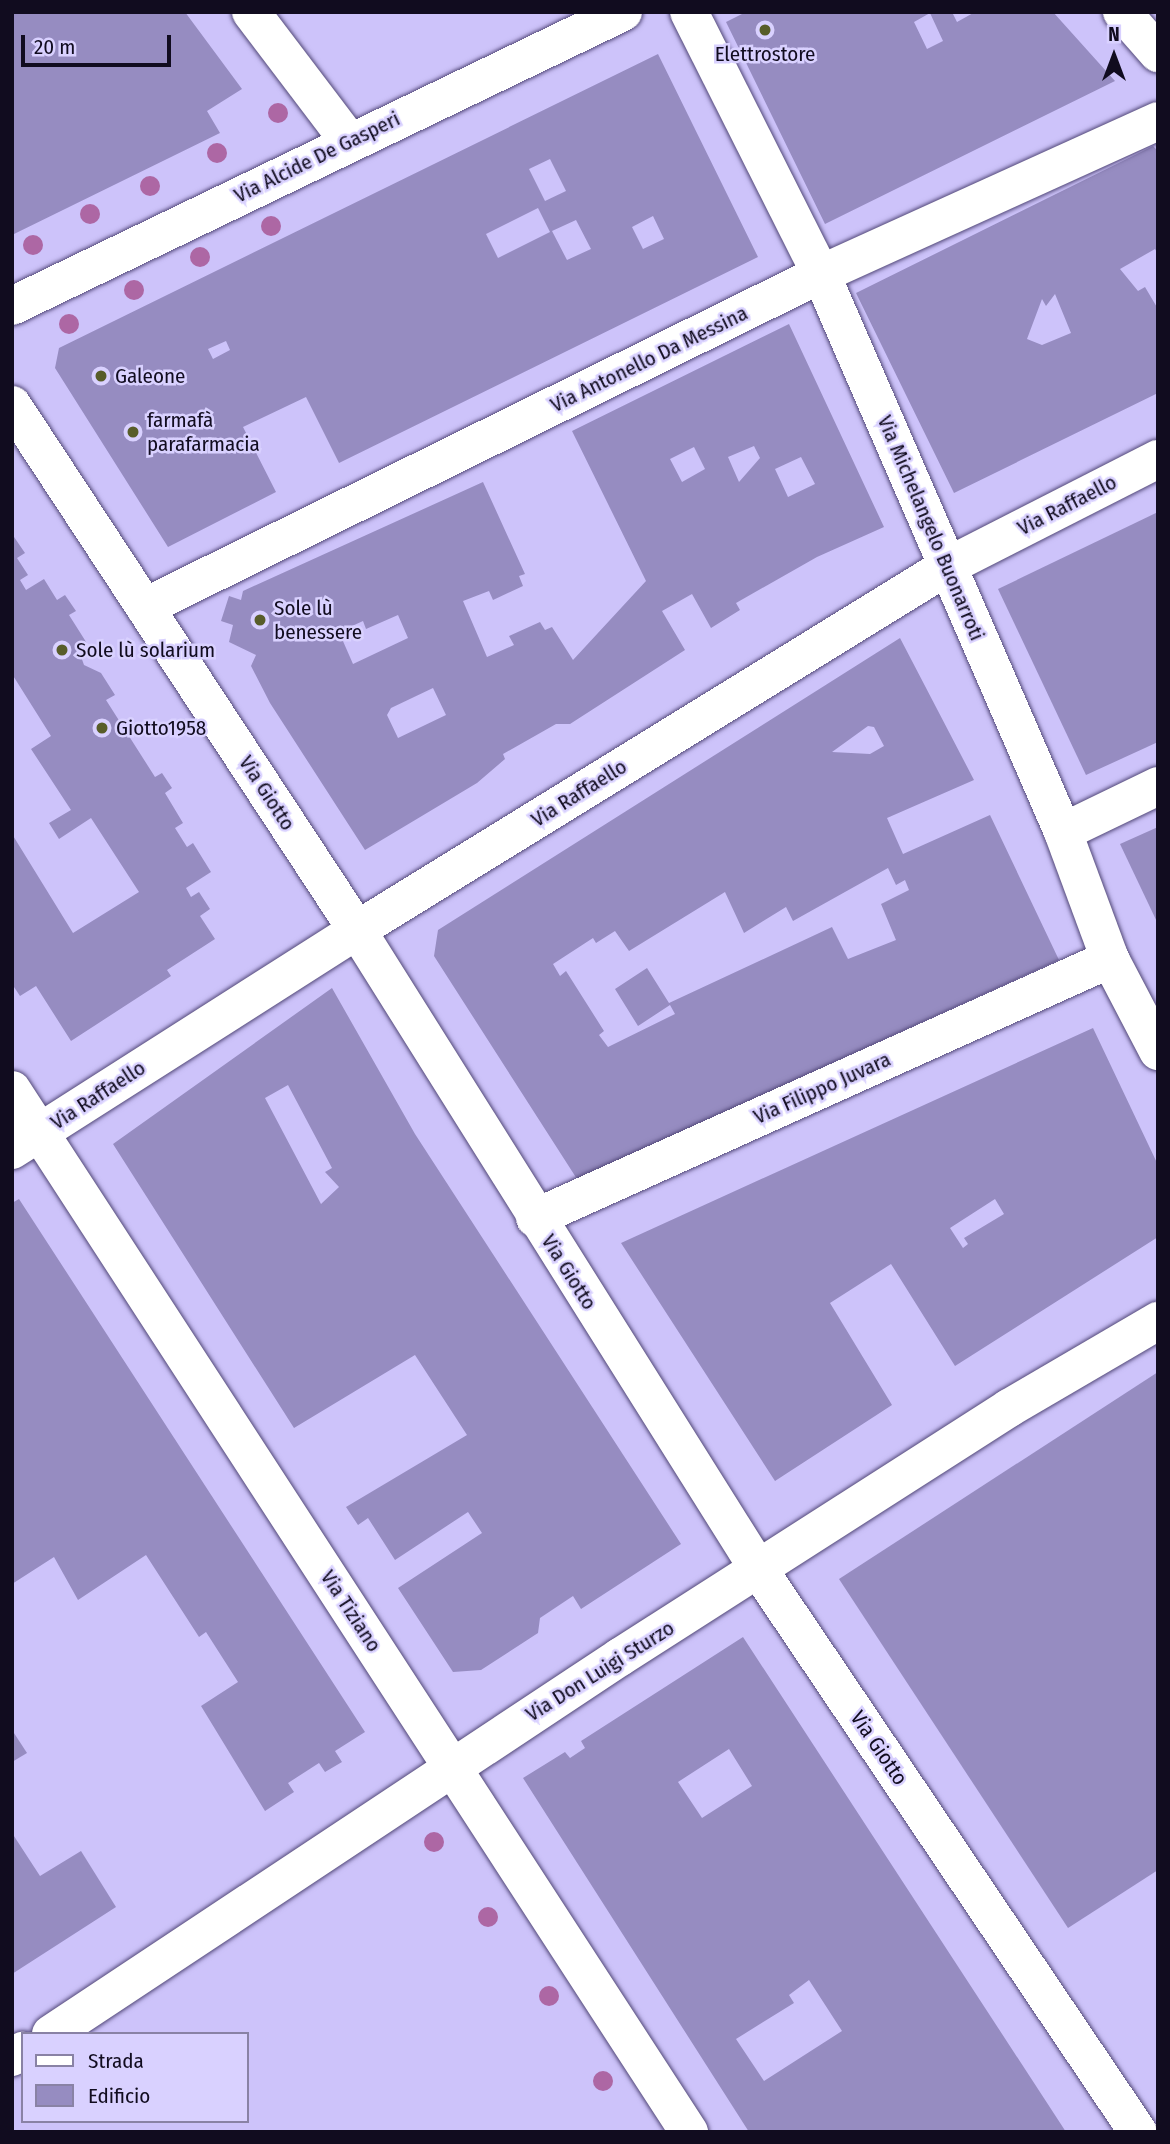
<!DOCTYPE html>
<meta charset="utf-8">
<style>
body{margin:0}
#map{position:relative;width:1170px;height:2144px;overflow:hidden;background:#cdc3fa;font-family:"Fira Sans Condensed",sans-serif}
div>[style]{position:absolute}
[style*='--x']{left:calc(var(--x)*1px);top:calc(var(--y)*1px);width:calc(var(--w)*1px);rotate:calc(var(--a)*1deg)}
.building>*{inset:0;background:#968cc1}
.roads{filter:drop-shadow(0 0 2px #524878) drop-shadow(0 0 2px #524878)}
.minor>*{height:38px;margin:-19px;padding:0 19px;transform-origin:19px;border-radius:19px;background:#fff}
.tertiary>*{height:38px;margin:-19px;padding:0 19px;transform-origin:19px;border-radius:19px;background:#fff}
.trees>*{width:20px;height:20px;margin:-10px;border-radius:50%;background:#ad67a4}
.dots>*{width:19px;height:19px;translate:-50% -50%;box-sizing:border-box;border:4px solid #d9d1ff;border-radius:50%}
span{translate:-50% -50%;white-space:nowrap;text-align:center;line-height:1.15;-webkit-text-stroke:5px #d9d1ff;paint-order:stroke}
.poi-label{font-size:21px;color:#110c1f}
.left{translate:0 -50%;text-align:left}
.street-label{font-size:21px;color:#110c1f}
.frame{position:absolute;inset:0;border:14px solid #110c1f;pointer-events:none}
.legend{position:absolute;left:21px;top:2032px;width:228px;height:91px;box-sizing:border-box;background:#d9d1ff;border:2px solid #8982a5;margin:0;padding:9px 12px;list-style:none;font-size:21px;color:#110c1f}
.legend li{display:flex;align-items:center;gap:14px;height:35px}
.legend b{width:35px;border:2px solid #8982a5}
.north{position:absolute;left:1079px;top:21px;width:70px;height:70px;-webkit-text-stroke:5px #d9d1ff;paint-order:stroke;rotate:0deg;font-size:19px;font-weight:700;line-height:28px;text-align:center;color:#110c1f}
.north::after{content:'';display:block;margin:auto;width:24px;height:32px;background:#110c1f;clip-path:polygon(50% 0,100% 100%,50% 72%,0 100%)}
.scale{position:absolute;left:21px;top:35px;width:150px;height:32px;box-sizing:border-box;border:4px solid #110c1f;border-top:0;padding-left:9px;font-size:21px;line-height:24px;white-space:nowrap;color:#110c1f;-webkit-text-stroke:5px #d9d1ff;paint-order:stroke}
</style>
<div id="map">
<div class="building">
<i style="clip-path:polygon(12px 12px,185px 12px,242px 89px,207px 111px,220px 133px,12px 235px)"></i>
<i style="clip-path:polygon(evenodd,746px 12px,952px 12px,957px 22px,975px 12px,1053px 12px,1115px 81px,825px 224px,726px 22px,746px 12px,930px 13px,943px 41px,927px 49px,914px 22px,930px 13px)"></i>
<i style="clip-path:polygon(evenodd,658px 54px,758px 257px,339px 463px,306px 397px,243px 427px,276px 492px,168px 547px,55px 368px,59px 348px,658px 54px,550px 159px,566px 191px,545px 201px,529px 169px,550px 159px,658px 54px,538px 208px,550px 232px,498px 258px,486px 234px,538px 208px,658px 54px,653px 216px,664px 239px,643px 249px,632px 227px,653px 216px,658px 54px,576px 220px,591px 249px,567px 260px,552px 231px,576px 220px,658px 54px,226px 341px,230px 350px,213px 359px,208px 349px,226px 341px)"></i>
<i style="clip-path:polygon(evenodd,1153px 146px,1158px 151px,1158px 254px,1155px 249px,1120px 269px,1138px 291px,1145px 287px,1158px 309px,1158px 393px,954px 493px,856px 293px,1153px 146px,1055px 294px,1071px 333px,1042px 345px,1027px 339px,1042px 299px,1046px 306px,1055px 294px)"></i>
<i style="clip-path:polygon(evenodd,789px 324px,884px 527px,817px 557px,736px 603px,740px 610px,711px 628px,692px 594px,662px 611px,685px 650px,570px 724px,556px 724px,503px 754px,505px 759px,477px 783px,365px 850px,270px 703px,251px 666px,256px 655px,229px 642px,233px 625px,221px 621px,229px 596px,241px 600px,243px 591px,483px 482px,525px 574px,519px 576px,523px 586px,493px 600px,489px 591px,463px 601px,487px 657px,514px 645px,509px 636px,540px 622px,545px 630px,552px 627px,573px 660px,646px 581px,572px 431px,789px 324px,754px 446px,760px 458px,739px 482px,728px 457px,754px 446px,789px 324px,694px 447px,705px 469px,682px 482px,670px 459px,694px 447px,789px 324px,801px 457px,815px 484px,788px 497px,775px 469px,801px 457px,789px 324px,398px 615px,408px 638px,353px 664px,339px 632px,363px 621px,366px 629px,398px 615px,789px 324px,433px 688px,446px 715px,398px 738px,387px 715px,391px 708px,433px 688px)"></i>
<i style="clip-path:polygon(1158px 512px,1158px 742px,1086px 775px,998px 589px)"></i>
<i style="clip-path:polygon(12px 534px,25px 553px,17px 558px,28px 575px,20px 580px,26px 590px,44px 579px,57px 600px,65px 595px,76px 611px,69px 615px,88px 645px,79px 651px,84px 665px,101px 673px,115px 695px,106px 700px,155px 777px,162px 773px,172px 788px,165px 793px,183px 823px,175px 828px,187px 847px,193px 843px,211px 872px,186px 888px,191px 897px,199px 892px,210px 909px,200px 916px,215px 939px,167px 970px,171px 976px,71px 1041px,36px 986px,20px 996px,12px 984px,12px 834px,73px 933px,139px 892px,91px 818px,59px 839px,49px 823px,71px 810px,31px 749px,51px 736px,12px 674px)"></i>
<i style="clip-path:polygon(evenodd,900px 638px,974px 780px,887px 818px,903px 854px,990px 815px,1059px 960px,577px 1179px,434px 956px,438px 930px,900px 638px,868px 726px,874px 727px,884px 746px,870px 754px,832px 752px,868px 726px,900px 638px,888px 868px,896px 885px,905px 880px,909px 890px,881px 904px,896px 940px,848px 959px,832px 927px,669px 1003px,647px 968px,615px 989px,638px 1026px,670px 1005px,675px 1014px,608px 1047px,599px 1035px,604px 1031px,566px 971px,560px 976px,553px 964px,593px 938px,596px 943px,615px 931px,629px 951px,725px 892px,744px 933px,786px 907px,793px 921px,888px 868px)"></i>
<i style="clip-path:polygon(1158px 827px,1158px 924px,1120px 844px)"></i>
<i style="clip-path:polygon(evenodd,332px 988px,415px 1134px,681px 1544px,581px 1609px,573px 1596px,540px 1618px,538px 1633px,481px 1670px,453px 1672px,398px 1588px,482px 1533px,468px 1512px,395px 1560px,368px 1518px,358px 1525px,346px 1507px,467px 1435px,415px 1355px,294px 1428px,113px 1144px,332px 988px,288px 1085px,332px 1168px,325px 1172px,339px 1187px,321px 1204px,265px 1098px,288px 1085px)"></i>
<i style="clip-path:polygon(evenodd,1093px 1028px,1158px 1165px,1158px 1237px,955px 1366px,891px 1264px,830px 1303px,892px 1405px,775px 1481px,621px 1243px,1093px 1028px,995px 1199px,1004px 1214px,964px 1238px,968px 1244px,963px 1248px,950px 1228px,995px 1199px)"></i>
<i style="clip-path:polygon(19px 1199px,365px 1732px,335px 1751px,342px 1762px,325px 1772px,319px 1763px,288px 1783px,294px 1792px,265px 1811px,201px 1706px,238px 1682px,206px 1632px,199px 1637px,146px 1555px,78px 1600px,54px 1557px,12px 1584px,12px 1203px)"></i>
<i style="clip-path:polygon(1158px 1372px,1158px 1870px,1068px 1928px,839px 1579px)"></i>
<i style="clip-path:polygon(evenodd,743px 1637px,1066px 2132px,749px 2132px,523px 1778px,565px 1752px,570px 1758px,585px 1748px,581px 1741px,743px 1637px,729px 1749px,752px 1786px,702px 1818px,678px 1782px,729px 1749px,743px 1637px,809px 1980px,842px 2031px,764px 2081px,736px 2039px,794px 2003px,789px 1995px,809px 1980px)"></i>
<i style="clip-path:polygon(12px 1730px,27px 1753px,12px 1762px)"></i>
<i style="clip-path:polygon(12px 1833px,40px 1876px,81px 1851px,116px 1907px,12px 1974px)"></i>
</div>
<div class="roads">
<div class="minor">
<i style="--x:251;--y:12;--w:162;--a:52.8"></i>
<i style="--x:689;--y:12;--w:293;--a:63.3"></i>
<i style="--x:821;--y:274;--w:608;--a:66.55"></i>
<i style="--x:1063;--y:832;--w:135;--a:69.7"></i>
<i style="--x:1110;--y:959;--w:104;--a:62.4"></i>
<i style="--x:1122;--y:12;--w:55;--a:48.7"></i>
<i style="--x:12;--y:405;--w:628;--a:56.69"></i>
<i style="--x:357;--y:930;--w:756;--a:57.87"></i>
<i style="--x:759;--y:1570;--w:678;--a:56.01"></i>
<i style="--x:145;--y:607;--w:754;--a:-26.23"></i>
<i style="--x:821;--y:274;--w:370;--a:-24.4"></i>
<i style="--x:1063;--y:832;--w:106;--a:-25.8"></i>
<i style="--x:12;--y:1090;--w:1243;--a:56.99"></i>
<i style="--x:12;--y:1150;--w:409;--a:-32.5"></i>
<i style="--x:357;--y:930;--w:694;--a:-31.63"></i>
<i style="--x:948;--y:566;--w:236;--a:-27"></i>
<i style="--x:535;--y:1218;--w:631;--a:-24.25"></i>
<i style="--x:51;--y:2034;--w:683;--a:-33.53"></i>
<i style="--x:620;--y:1657;--w:462;--a:-32.6"></i>
<i style="--x:1009;--y:1408;--w:173;--a:-30.3"></i>
<i style="--x:12;--y:2057;--w:13;--a:-29"></i>
</div>
<div class="tertiary">
<i style="--x:12;--y:306;--w:678;--a:-25.7"></i>
</div>
</div>
<div class="trees">
<i style="left:278px;top:113px"></i>
<i style="left:217px;top:153px"></i>
<i style="left:150px;top:186px"></i>
<i style="left:90px;top:214px"></i>
<i style="left:271px;top:226px"></i>
<i style="left:33px;top:245px"></i>
<i style="left:200px;top:257px"></i>
<i style="left:134px;top:290px"></i>
<i style="left:69px;top:324px"></i>
<i style="left:434px;top:1842px"></i>
<i style="left:488px;top:1917px"></i>
<i style="left:549px;top:1996px"></i>
<i style="left:603px;top:2081px"></i>
</div>
<div class="dots">
<i style="left:765px;top:30px;background:#585d2a"></i>
<i style="left:101px;top:376px;background:#585d2a"></i>
<i style="left:133px;top:432px;background:#585d2a"></i>
<i style="left:260px;top:620px;background:#585d2a"></i>
<i style="left:62px;top:650px;background:#585d2a"></i>
<i style="left:102px;top:728px;background:#585d2a"></i>
</div>
<div class="poi-label">
<span style="left:765px;top:54px">Elettrostore</span>
<span class="left" style="left:115px;top:376px">Galeone</span>
<span class="left" style="left:147px;top:432px">farmafà<br>parafarmacia</span>
<span class="left" style="left:274px;top:620px">Sole lù<br>benessere</span>
<span class="left" style="left:76px;top:650px">Sole lù solarium</span>
<span class="left" style="left:116px;top:728px">Giotto1958</span>
</div>
<div class="street-label">
<span style="left:317px;top:157px;rotate:-26deg">Via Alcide De Gasperi</span>
<span style="left:649px;top:359px;rotate:-26deg">Via Antonello Da Messina</span>
<span style="left:1067px;top:505px;rotate:-27deg">Via Raffaello</span>
<span style="left:931px;top:528px;rotate:67deg">Via Michelangelo Buonarroti</span>
<span style="left:267px;top:793px;rotate:57deg">Via Giotto</span>
<span style="left:579px;top:793px;rotate:-32deg">Via Raffaello</span>
<span style="left:822px;top:1088px;rotate:-24deg">Via Filippo Juvara</span>
<span style="left:98px;top:1095px;rotate:-33deg">Via Raffaello</span>
<span style="left:569px;top:1272px;rotate:58deg">Via Giotto</span>
<span style="left:351px;top:1611px;rotate:57deg">Via Tiziano</span>
<span style="left:600px;top:1671px;rotate:-32deg">Via Don Luigi Sturzo</span>
<span style="left:879px;top:1748px;rotate:56deg">Via Giotto</span>
</div>
<div class="frame"></div>
<ul class="legend">
<li><b style="height:9px;background:#fff"></b>Strada</li>
<li><b style="height:19px;background:#968cc1"></b>Edificio</li>
</ul>
<div class="north">N</div>
<div class="scale">20 m</div>
</div>
